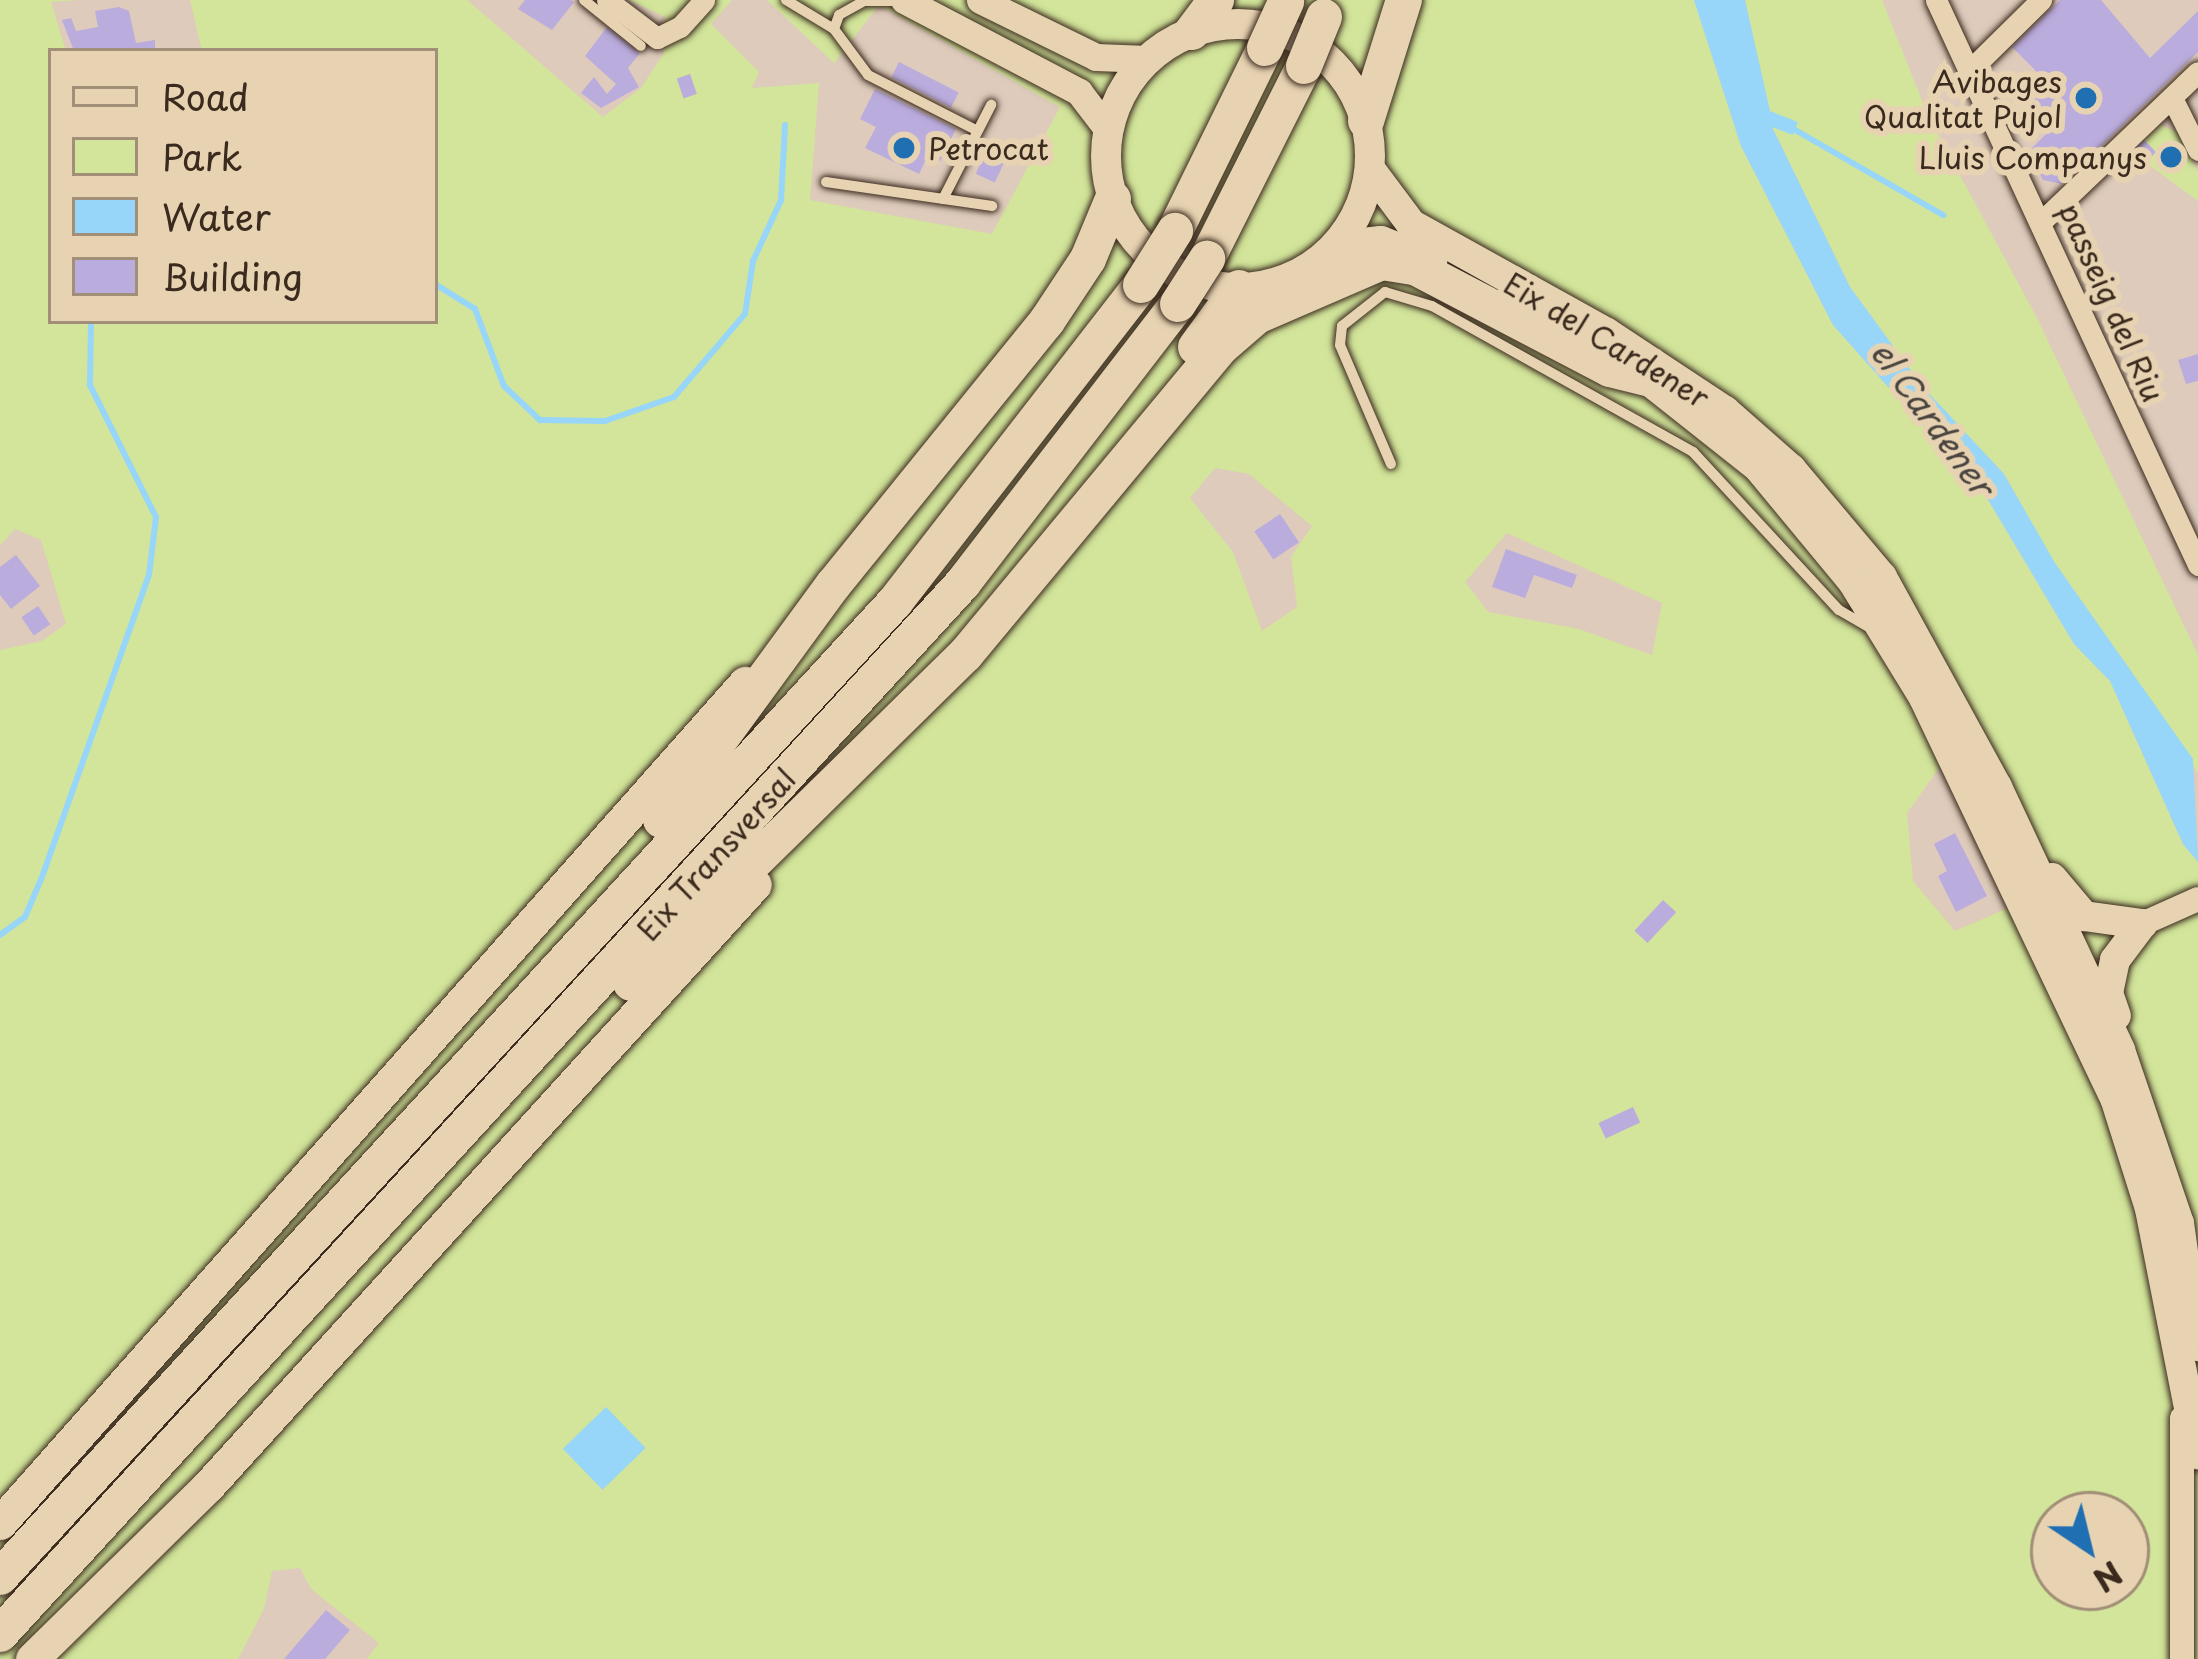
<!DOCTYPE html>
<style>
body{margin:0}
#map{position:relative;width:2198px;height:1659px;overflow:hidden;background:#decbbb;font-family:"Playpen Sans",sans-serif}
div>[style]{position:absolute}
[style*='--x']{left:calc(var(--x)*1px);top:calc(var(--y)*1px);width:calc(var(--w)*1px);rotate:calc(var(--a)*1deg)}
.green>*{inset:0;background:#d2e59a}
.water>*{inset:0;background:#97d6f8;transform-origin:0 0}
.stream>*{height:6px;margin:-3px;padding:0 3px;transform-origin:3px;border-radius:3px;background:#97d6f8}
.building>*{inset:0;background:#baacdd;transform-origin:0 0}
.roads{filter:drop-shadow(0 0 3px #3b2a1e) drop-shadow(0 0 3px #3b2a1e)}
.service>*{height:10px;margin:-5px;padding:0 5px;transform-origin:5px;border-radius:5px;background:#e7d3b2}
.minor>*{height:21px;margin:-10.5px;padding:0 10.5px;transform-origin:10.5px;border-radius:10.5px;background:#e7d3b2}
.tertiary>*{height:24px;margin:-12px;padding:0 12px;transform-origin:12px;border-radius:12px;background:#e7d3b2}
.secondary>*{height:27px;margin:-13.5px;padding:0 13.5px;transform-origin:13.5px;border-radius:13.5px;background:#e7d3b2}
.primary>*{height:30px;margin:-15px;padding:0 15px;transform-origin:15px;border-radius:15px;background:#e7d3b2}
.primary>.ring{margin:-15px;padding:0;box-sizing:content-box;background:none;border:30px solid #e7d3b2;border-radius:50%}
.trunk>*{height:33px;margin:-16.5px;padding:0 16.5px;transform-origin:16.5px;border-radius:16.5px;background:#e7d3b2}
.motorway>*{height:36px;margin:-18px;padding:0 18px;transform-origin:18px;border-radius:18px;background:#e7d3b2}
.bridges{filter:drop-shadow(0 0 3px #3b2a1e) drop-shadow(0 0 3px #3b2a1e)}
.motorway-bridge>*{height:36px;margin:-18px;padding:0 18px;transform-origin:18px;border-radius:18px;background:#e7d3b2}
.dots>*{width:33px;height:33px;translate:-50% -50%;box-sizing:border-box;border:6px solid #e7d3b2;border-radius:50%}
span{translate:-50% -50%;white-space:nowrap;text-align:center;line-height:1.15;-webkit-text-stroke:12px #e7d3b2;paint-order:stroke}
.poi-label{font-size:30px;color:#3b2a1e}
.right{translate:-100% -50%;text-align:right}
.left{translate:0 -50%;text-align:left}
.street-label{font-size:30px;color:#3b2a1e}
.water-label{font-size:33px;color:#49443f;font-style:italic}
.legend{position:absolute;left:48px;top:48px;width:390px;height:276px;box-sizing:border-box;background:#e7d3b2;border:3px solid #a28f77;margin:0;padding:15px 21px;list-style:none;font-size:36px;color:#3b2a1e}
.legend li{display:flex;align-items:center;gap:24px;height:60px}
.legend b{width:60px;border:3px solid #a28f77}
.north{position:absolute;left:2030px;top:1491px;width:120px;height:120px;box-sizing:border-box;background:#e7d3b2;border:3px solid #a28f77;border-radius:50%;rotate:145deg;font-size:33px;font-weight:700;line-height:48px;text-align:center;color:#3b2a1e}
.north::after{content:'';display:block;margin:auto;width:42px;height:54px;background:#1f6fb2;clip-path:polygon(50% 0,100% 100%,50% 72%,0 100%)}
</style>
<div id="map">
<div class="green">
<i style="clip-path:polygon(evenodd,0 0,79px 0,51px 2px,66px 51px,51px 51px,51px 321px,435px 321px,435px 51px,202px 51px,190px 0,467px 0,603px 117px,641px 88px,664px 53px,665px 17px,629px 0,732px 0,711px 24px,759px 72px,752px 88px,819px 83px,810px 200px,992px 234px,1060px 107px,879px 5px,834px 63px,767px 0,1694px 0,1741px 146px,1833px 325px,1987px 498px,2074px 644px,2110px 681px,2183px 844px,2198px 862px,2198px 1659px,367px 1659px,379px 1643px,311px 1589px,300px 1568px,272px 1571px,264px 1609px,238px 1659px,0 1659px,0 650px,42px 641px,66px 624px,41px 540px,15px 529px,0 545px,0 0,1215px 468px,1249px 474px,1312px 526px,1291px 557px,1297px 607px,1262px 631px,1233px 552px,1190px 498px,1215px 468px,0 0,1507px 533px,1662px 603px,1652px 655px,1579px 629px,1488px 612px,1465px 582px,1507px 533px,0 0,1942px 764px,2015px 905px,1955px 931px,1913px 881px,1907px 813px,1942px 764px,0 0,2054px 1515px,2126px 1515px,2126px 1587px,2054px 1587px,2054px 1515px)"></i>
<i style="clip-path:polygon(1745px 0,1882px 0,1929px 118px,2037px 318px,2198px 655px,2198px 773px,2054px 563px,2004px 474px,1923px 387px,1850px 287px,1771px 125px)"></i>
<i style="clip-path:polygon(2160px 125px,2178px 132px,2198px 172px,2198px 201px,2145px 162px,2155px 152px,2144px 140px)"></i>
</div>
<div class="water">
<i style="clip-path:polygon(1694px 0,1745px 0,1770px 111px,1798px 122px,1793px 135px,1772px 127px,1850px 287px,1923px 387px,2004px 474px,2055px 563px,2193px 759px,2198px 862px,2183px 844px,2110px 681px,2074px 644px,1987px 498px,1833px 325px,1741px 146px)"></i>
<i style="left:606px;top:1407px;width:57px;height:60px;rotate:46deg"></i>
</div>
<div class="stream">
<i style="--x:1790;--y:127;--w:177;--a:29.9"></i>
<i style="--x:435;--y:284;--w:47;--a:32"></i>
<i style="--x:475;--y:309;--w:82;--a:69.4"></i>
<i style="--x:504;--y:386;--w:50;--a:43.4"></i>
<i style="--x:540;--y:420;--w:65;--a:0.9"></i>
<i style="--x:605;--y:421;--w:73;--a:-19.2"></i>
<i style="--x:674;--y:397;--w:109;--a:-49.5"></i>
<i style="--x:745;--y:314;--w:54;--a:-81.4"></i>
<i style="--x:753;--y:261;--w:67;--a:-65.3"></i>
<i style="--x:781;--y:200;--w:75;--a:-86.9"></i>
<i style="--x:0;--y:935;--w:31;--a:-36"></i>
<i style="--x:25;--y:917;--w:43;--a:-67"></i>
<i style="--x:42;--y:877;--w:320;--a:-70.5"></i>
<i style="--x:149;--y:575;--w:58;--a:-83.1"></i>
<i style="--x:156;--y:517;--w:148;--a:-116.6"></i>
<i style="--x:90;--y:385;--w:64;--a:-89.1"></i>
</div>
<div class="building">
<i style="clip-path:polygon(525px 0,571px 0,574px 2px,552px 30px,518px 9px)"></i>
<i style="clip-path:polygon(2060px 0,2101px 0,2150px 58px,2198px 11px,2198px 52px,2062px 184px,2043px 180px,2029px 151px,2057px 123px,2027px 93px,2043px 78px,2012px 47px)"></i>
<i style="clip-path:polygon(119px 7px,129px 11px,136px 43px,155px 40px,155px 51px,74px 51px,62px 20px,71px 18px,76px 31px,98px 27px,95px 11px)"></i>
<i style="clip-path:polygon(607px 27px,640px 53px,628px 68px,639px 87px,601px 108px,581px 93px,594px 77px,607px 94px,616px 84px,585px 56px)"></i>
<i style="left:899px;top:62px;width:67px;height:17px;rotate:27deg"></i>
<i style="left:690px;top:74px;width:21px;height:14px;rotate:71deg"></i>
<i style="clip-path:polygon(875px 89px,956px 129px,940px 161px,928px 155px,919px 174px,865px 148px,876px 127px,860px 119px)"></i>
<i style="left:2144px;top:140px;width:17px;height:15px;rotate:45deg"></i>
<i style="left:991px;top:141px;width:21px;height:36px;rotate:25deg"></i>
<i style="clip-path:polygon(2198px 354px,2198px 381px,2186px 384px,2178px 360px)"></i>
<i style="left:1280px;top:514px;width:34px;height:31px;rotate:56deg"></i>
<i style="clip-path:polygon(1506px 549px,1577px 575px,1572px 588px,1534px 575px,1525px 598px,1492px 587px)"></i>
<i style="clip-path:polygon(16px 555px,40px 586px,11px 609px,0 595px,0 567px)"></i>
<i style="left:38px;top:606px;width:22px;height:20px;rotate:56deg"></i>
<i style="clip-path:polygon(1955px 833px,1987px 896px,1956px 912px,1938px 876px,1947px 871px,1934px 844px)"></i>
<i style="left:1663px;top:900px;width:18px;height:42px;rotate:43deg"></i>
<i style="left:1633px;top:1107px;width:17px;height:38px;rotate:65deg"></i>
<i style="clip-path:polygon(326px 1610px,350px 1630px,325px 1659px,284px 1659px)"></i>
</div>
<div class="roads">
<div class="service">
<i style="--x:584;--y:0;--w:73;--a:38.9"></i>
<i style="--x:786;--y:0;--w:56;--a:31.1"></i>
<i style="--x:834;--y:29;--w:57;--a:53.5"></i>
<i style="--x:868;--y:75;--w:123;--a:27"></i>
<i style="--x:834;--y:29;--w:15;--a:-70"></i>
<i style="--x:839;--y:15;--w:29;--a:-29"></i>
<i style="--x:864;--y:1;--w:37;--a:0"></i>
<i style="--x:826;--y:182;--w:168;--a:8.2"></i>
<i style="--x:943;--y:199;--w:106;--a:-62.9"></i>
<i style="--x:1391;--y:464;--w:129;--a:-113.2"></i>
<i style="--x:1340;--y:345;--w:19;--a:-84"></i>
<i style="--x:1342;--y:326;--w:55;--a:-38.3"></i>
<i style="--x:1385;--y:292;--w:49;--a:16.6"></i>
<i style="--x:1432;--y:306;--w:299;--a:29.2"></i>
<i style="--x:1693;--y:452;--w:215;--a:47.3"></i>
<i style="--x:1839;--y:610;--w:39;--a:30"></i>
</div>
<div class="minor">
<i style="--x:607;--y:0;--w:63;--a:37.2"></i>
<i style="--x:657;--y:38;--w:25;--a:-26"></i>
<i style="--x:680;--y:27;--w:36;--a:-48"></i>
<i style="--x:1936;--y:0;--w:623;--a:65.12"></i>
<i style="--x:1970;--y:70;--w:100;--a:-44.6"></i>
<i style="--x:2172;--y:98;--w:58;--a:63.4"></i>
<i style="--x:2043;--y:220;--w:214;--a:-43.7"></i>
</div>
<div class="tertiary">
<i style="--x:2142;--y:924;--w:61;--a:-24.1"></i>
<i style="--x:2193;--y:1333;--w:17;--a:73"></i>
<i style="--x:2182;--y:1418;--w:241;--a:90"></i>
</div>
<div class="secondary">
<i style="--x:904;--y:0;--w:198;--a:27.7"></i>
<i style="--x:1079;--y:92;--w:48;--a:52.7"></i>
<i style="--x:980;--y:0;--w:129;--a:26.2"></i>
<i style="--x:1096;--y:57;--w:52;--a:2.2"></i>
</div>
<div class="primary">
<i class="ring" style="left:1106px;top:24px;width:234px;height:234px"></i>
<i style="--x:1370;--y:169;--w:69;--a:53.3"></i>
<i style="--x:1411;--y:224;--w:224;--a:29.1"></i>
<i style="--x:1607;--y:333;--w:141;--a:33.5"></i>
<i style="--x:1725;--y:411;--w:88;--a:41.3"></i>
<i style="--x:1791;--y:469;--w:141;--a:49.9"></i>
<i style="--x:1882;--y:577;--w:239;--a:61.3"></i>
<i style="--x:1997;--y:787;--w:290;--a:64.9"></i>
<i style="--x:2120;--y:1050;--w:183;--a:71.2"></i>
<i style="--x:2179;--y:1223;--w:87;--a:82.1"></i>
<i style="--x:1335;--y:246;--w:46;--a:-6.2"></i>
<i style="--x:1381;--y:241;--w:55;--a:21.4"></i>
<i style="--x:1633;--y:368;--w:159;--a:38.4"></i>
<i style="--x:1758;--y:467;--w:149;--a:50.4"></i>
<i style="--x:1853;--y:582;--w:136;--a:58.5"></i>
<i style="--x:1924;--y:698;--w:446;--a:64.5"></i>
<i style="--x:2116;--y:1101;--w:113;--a:72.5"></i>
<i style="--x:2150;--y:1209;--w:250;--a:78.9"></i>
<i style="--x:2052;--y:878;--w:50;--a:49.9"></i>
<i style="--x:2084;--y:916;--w:59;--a:7.9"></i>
<i style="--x:2142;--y:924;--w:45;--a:126.9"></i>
<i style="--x:2115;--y:960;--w:34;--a:102"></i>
<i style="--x:2108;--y:993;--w:24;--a:71"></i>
</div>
<div class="trunk">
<i style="--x:0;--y:1523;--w:1123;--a:-48.43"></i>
<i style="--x:32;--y:1659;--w:247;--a:-44.5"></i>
<i style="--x:208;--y:1486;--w:813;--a:-47.74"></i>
</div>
<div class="motorway">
<i style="--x:1192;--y:32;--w:40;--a:-53"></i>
<i style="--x:1366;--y:121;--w:127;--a:-72.6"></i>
<i style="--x:1175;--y:231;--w:204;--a:-63.8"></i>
<i style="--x:1207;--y:259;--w:216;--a:-63.3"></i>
<i style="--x:1196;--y:347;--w:73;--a:-53.9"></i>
<i style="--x:661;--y:820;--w:293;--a:-53.8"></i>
<i style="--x:834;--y:584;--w:338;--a:-51"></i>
<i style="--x:1047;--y:321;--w:74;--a:-56.5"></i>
<i style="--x:1088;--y:259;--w:65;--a:-67.4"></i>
<i style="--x:631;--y:983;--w:470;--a:-44.5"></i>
<i style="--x:966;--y:654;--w:399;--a:-50.3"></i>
<i style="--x:1221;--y:347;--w:48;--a:-40.7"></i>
<i style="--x:1257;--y:316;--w:136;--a:-23.4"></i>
<i style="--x:1382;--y:262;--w:33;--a:9"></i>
<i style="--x:1415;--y:267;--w:220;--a:27.6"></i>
<i style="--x:1610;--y:369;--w:45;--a:14"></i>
<i style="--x:0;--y:1577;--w:1323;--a:-47.45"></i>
<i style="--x:895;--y:602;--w:401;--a:-52.2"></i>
<i style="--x:0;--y:1634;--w:1425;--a:-47.5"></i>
<i style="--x:963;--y:583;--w:352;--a:-52.4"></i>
</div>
</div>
<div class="bridges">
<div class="motorway-bridge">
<i style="--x:1265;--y:48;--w:51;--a:-65.5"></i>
<i style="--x:1304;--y:66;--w:53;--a:-67.8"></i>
<i style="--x:1141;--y:285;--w:64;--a:-57.8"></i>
<i style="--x:1178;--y:304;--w:54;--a:-57.2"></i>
</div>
</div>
<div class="dots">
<i style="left:2086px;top:98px;background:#1f6fb2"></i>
<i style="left:904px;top:148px;background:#1f6fb2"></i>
<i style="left:2171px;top:157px;background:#1f6fb2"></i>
</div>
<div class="poi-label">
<span class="right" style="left:2062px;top:98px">Avibages<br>Qualitat Pujol</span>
<span class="left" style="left:928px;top:148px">Petrocat</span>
<span class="right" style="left:2147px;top:157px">Lluis Companys</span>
</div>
<div class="street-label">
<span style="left:2112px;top:302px;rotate:66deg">passeig del Riu</span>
<span style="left:1607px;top:340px;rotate:31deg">Eix del Cardener</span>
<span style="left:716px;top:854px;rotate:-48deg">Eix Transversal</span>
</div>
<div class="water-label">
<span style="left:1933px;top:418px;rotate:54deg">el Cardener</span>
</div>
<ul class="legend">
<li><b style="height:15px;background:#e7d3b2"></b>Road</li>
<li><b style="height:33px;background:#d2e59a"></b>Park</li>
<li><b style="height:33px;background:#97d6f8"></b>Water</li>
<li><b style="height:33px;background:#baacdd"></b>Building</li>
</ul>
<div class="north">N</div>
</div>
